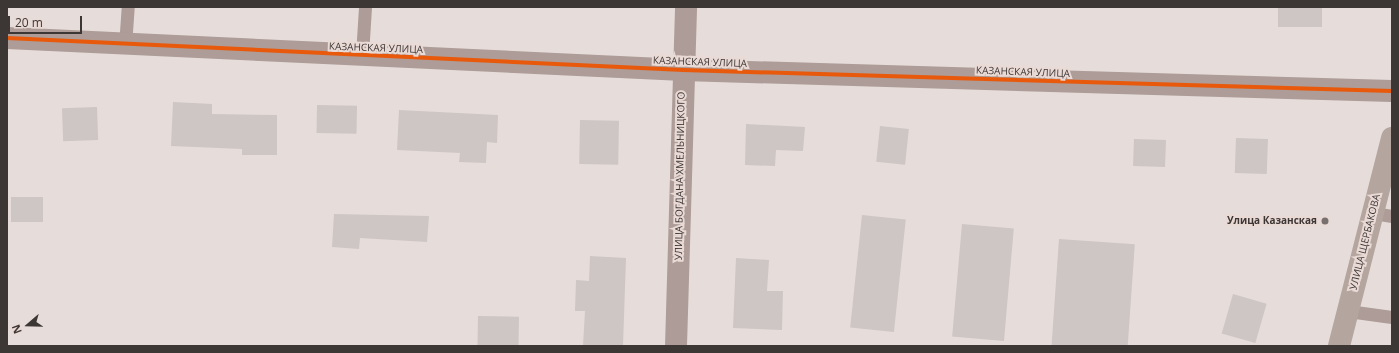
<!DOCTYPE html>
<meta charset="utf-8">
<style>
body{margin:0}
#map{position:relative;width:1399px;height:353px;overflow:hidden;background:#e6ddda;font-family:"Open Sans",sans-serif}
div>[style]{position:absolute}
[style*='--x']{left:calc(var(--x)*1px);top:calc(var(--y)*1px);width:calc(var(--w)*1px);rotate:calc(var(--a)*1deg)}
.building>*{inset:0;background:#cdc6c4;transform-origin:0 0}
.service>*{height:13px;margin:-6.5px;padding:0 6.5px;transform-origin:6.5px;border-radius:6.5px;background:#ad9c97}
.minor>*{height:22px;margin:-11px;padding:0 11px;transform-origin:11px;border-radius:11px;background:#ad9c97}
.secondary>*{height:22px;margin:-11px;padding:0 11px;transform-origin:11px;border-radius:11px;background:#b4a59f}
.cycleway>*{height:4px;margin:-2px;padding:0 2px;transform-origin:2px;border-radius:2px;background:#e8590c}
.dots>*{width:11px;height:11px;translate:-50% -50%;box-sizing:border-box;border:2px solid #eadad6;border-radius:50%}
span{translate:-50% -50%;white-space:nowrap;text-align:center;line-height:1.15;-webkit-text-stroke:4px #eadad6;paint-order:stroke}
.street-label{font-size:10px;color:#3c3634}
.poi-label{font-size:10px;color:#3c3634;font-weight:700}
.right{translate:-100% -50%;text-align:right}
.frame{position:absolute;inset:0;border:8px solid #3c3634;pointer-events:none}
.north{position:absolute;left:8px;top:305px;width:40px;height:40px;-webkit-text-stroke:3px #eadad6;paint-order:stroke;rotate:250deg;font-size:11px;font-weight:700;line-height:16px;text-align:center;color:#3c3634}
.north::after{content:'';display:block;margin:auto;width:14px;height:18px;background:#3c3634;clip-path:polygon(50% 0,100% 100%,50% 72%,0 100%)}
.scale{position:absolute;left:8px;top:16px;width:74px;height:18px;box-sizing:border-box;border:2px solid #3c3634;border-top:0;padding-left:5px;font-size:12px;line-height:14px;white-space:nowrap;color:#3c3634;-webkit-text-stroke:3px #eadad6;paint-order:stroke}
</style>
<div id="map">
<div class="building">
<i style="left:1278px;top:7px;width:44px;height:20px"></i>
<i style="clip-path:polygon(173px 102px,212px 104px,212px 114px,277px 115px,277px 155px,242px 155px,242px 149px,171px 146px)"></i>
<i style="left:317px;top:105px;width:40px;height:28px;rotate:1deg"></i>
<i style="left:97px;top:107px;width:33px;height:35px;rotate:88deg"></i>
<i style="clip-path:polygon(399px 110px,498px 115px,497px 143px,487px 142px,486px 163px,459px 162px,460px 153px,397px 150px)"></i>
<i style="left:580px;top:120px;width:39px;height:44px;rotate:1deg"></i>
<i style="clip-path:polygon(746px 124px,805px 127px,803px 151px,776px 150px,775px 166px,745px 165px)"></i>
<i style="left:880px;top:126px;width:29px;height:36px;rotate:6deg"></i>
<i style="left:1236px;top:138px;width:32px;height:35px;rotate:2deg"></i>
<i style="left:1134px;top:139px;width:32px;height:27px;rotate:2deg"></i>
<i style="left:11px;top:197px;width:32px;height:25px"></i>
<i style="clip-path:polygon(334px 214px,429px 216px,427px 242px,360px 238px,359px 249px,332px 247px)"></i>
<i style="left:862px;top:215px;width:44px;height:113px;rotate:6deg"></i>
<i style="left:962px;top:224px;width:52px;height:113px;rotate:5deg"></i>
<i style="left:1059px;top:239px;width:76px;height:107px;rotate:4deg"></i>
<i style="clip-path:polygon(590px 256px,626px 258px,623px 346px,583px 346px,585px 311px,575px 311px,576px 280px,589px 281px)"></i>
<i style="clip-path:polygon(736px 258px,769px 260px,767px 291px,783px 291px,782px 330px,733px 328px)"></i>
<i style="left:1233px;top:294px;width:35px;height:41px;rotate:16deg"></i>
<i style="left:478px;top:316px;width:41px;height:30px;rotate:1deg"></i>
</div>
<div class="service">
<i style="--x:125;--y:46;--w:39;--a:-86"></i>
<i style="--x:362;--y:55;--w:48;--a:-86.4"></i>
<i style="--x:1373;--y:213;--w:19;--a:9"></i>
<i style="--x:1348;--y:311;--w:44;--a:7.8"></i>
</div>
<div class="minor">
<i style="--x:7;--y:38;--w:677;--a:2.71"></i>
<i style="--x:683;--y:70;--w:709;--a:1.7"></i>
<i style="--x:676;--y:346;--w:339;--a:-88.3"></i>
</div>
<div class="secondary">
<i style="--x:1339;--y:346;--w:215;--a:-75.7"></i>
</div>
<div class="cycleway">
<i style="--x:7;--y:38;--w:677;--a:2.71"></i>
<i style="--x:683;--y:70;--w:709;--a:1.7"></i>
</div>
<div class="dots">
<i style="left:1325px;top:221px;background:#78706e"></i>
</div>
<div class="street-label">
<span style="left:376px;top:48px;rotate:2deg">КАЗАНСКАЯ УЛИЦА</span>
<span style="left:700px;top:62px;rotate:2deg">КАЗАНСКАЯ УЛИЦА</span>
<span style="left:1023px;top:72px;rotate:2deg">КАЗАНСКАЯ УЛИЦА</span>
<span style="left:680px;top:176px;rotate:-89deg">УЛИЦА БОГДАНА ХМЕЛЬНИЦКОГО</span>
<span style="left:1365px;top:242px;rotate:-76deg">УЛИЦА ЩЕРБАКОВА</span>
</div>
<div class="poi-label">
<span class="right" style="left:1317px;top:221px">Улица Казанская</span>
</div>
<div class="frame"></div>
<div class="north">N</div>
<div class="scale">20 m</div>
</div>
